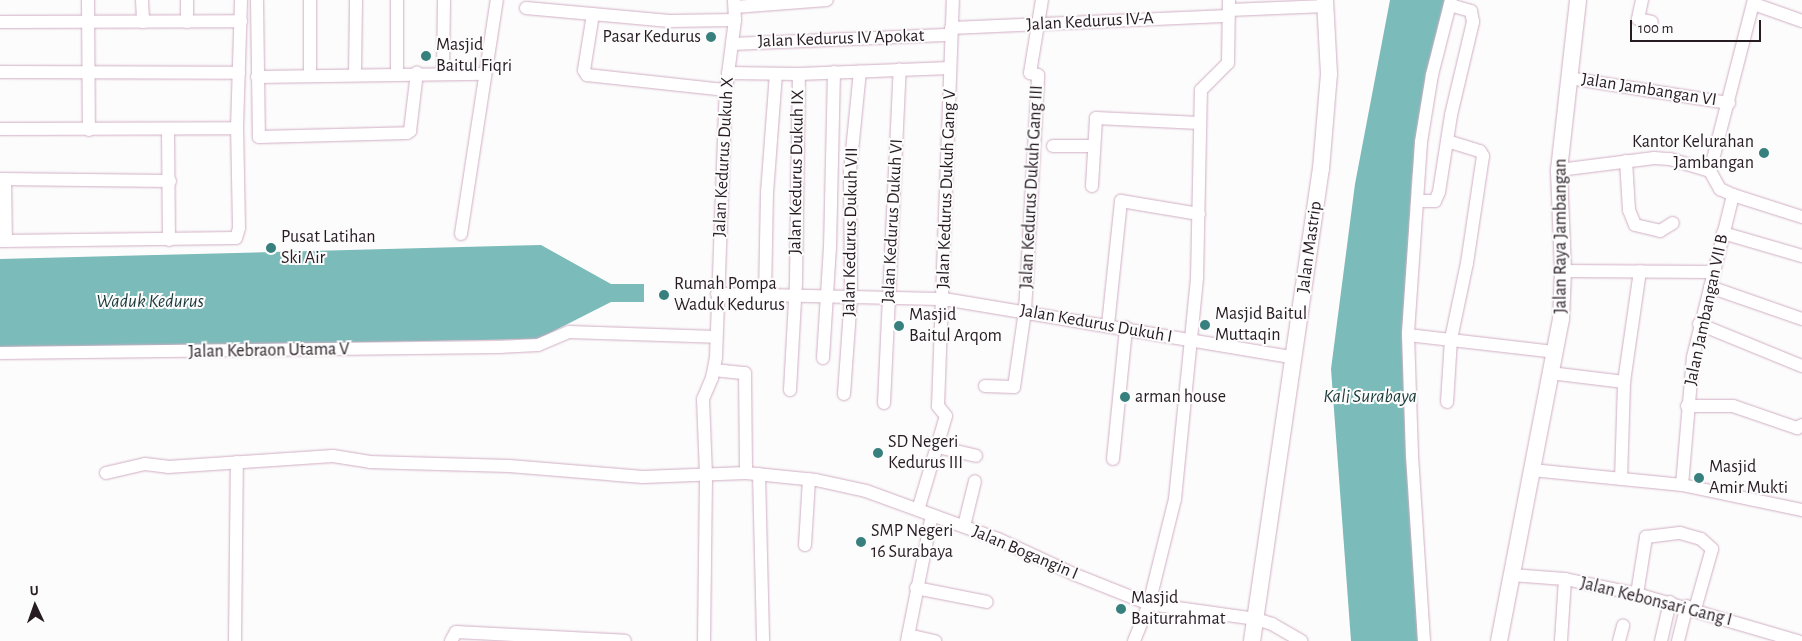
<!DOCTYPE html>
<style>
body{margin:0}
#map{position:relative;width:1802px;height:641px;overflow:hidden;background:#fcfcfc;font-family:"Alegreya Sans",sans-serif}
div>[style]{position:absolute}
[style*='--x']{left:calc(var(--x)*1px);top:calc(var(--y)*1px);width:calc(var(--w)*1px);rotate:calc(var(--a)*1deg)}
.water>*{inset:0;background:#7bbbb9}
.roads{filter:drop-shadow(0 0 1px #d1aec3) drop-shadow(0 0 1px #d1aec3)}
.minor>*{height:12px;margin:-6px;padding:0 6px;transform-origin:6px;border-radius:6px;background:#fff}
.major>*{height:16px;margin:-8px;padding:0 8px;transform-origin:8px;border-radius:8px;background:#fff}
.dots>*{width:14px;height:14px;translate:-50% -50%;box-sizing:border-box;border:2px solid #fcfcfc;border-radius:50%}
span{translate:-50% -50%;white-space:nowrap;text-align:center;line-height:1.15;-webkit-text-stroke:4px #fcfcfc;paint-order:stroke}
.street-label{font-size:18px;color:#281c23}
.poi-label{font-size:18px;color:#281c23}
.right{translate:-100% -50%;text-align:right}
.left{translate:0 -50%;text-align:left}
.water-label{font-size:19px;color:#1a3a39;font-style:italic}
.north{position:absolute;left:10px;top:581px;width:50px;height:50px;-webkit-text-stroke:4px #fcfcfc;paint-order:stroke;rotate:357deg;font-size:14px;font-weight:700;line-height:20px;text-align:center;color:#281c23}
.north::after{content:'';display:block;margin:auto;width:18px;height:22px;background:#281c23;clip-path:polygon(50% 0,100% 100%,50% 72%,0 100%)}
.scale{position:absolute;left:1630px;top:20px;width:131px;height:22px;box-sizing:border-box;border:2px solid #281c23;border-top:0;padding-left:6px;font-size:15px;line-height:18px;white-space:nowrap;color:#281c23;-webkit-text-stroke:4px #fcfcfc;paint-order:stroke}
</style>
<div id="map">
<div class="water">
<i style="clip-path:polygon(1390px 0,1448px 0,1426px 85px,1412px 178px,1406px 294px,1423px 641px,1351px 641px,1331px 369px,1355px 184px)"></i>
<i style="clip-path:polygon(541px 245px,611px 284px,644px 284px,644px 302px,611px 302px,538px 339px,0 349px,0 259px)"></i>
</div>
<div class="roads">
<div class="minor">
<i style="--x:88;--y:0;--w:130;--a:89.6"></i>
<i style="--x:142;--y:0;--w:22;--a:87"></i>
<i style="--x:257;--y:0;--w:137;--a:89.2"></i>
<i style="--x:259;--y:137;--w:148;--a:-1.5"></i>
<i style="--x:407;--y:133;--w:4;--a:-34"></i>
<i style="--x:410;--y:131;--w:59;--a:-83.2"></i>
<i style="--x:310;--y:0;--w:76;--a:90"></i>
<i style="--x:397;--y:0;--w:72;--a:90"></i>
<i style="--x:1642;--y:0;--w:19;--a:102"></i>
<i style="--x:1638;--y:19;--w:14;--a:12"></i>
<i style="--x:1754;--y:4;--w:51;--a:19.5"></i>
<i style="--x:735;--y:7;--w:92;--a:-4.4"></i>
<i style="--x:526;--y:8;--w:144;--a:5.2"></i>
<i style="--x:669;--y:21;--w:66;--a:-0.9"></i>
<i style="--x:1229;--y:10;--w:97;--a:-2.4"></i>
<i style="--x:593;--y:14;--w:57;--a:99.1"></i>
<i style="--x:584;--y:70;--w:6;--a:59"></i>
<i style="--x:587;--y:75;--w:140;--a:6.2"></i>
<i style="--x:0;--y:22;--w:241;--a:-0.2"></i>
<i style="--x:187;--y:22;--w:22;--a:-90"></i>
<i style="--x:951;--y:28;--w:278;--a:-2.5"></i>
<i style="--x:732;--y:44;--w:219;--a:-2.4"></i>
<i style="--x:0;--y:72;--w:239;--a:0.2"></i>
<i style="--x:443;--y:72;--w:72;--a:-89.2"></i>
<i style="--x:728;--y:73;--w:71;--a:0.8"></i>
<i style="--x:799;--y:74;--w:151;--a:-2.3"></i>
<i style="--x:355;--y:74;--w:74;--a:-89.2"></i>
<i style="--x:257;--y:77;--w:228;--a:-0.8"></i>
<i style="--x:1569;--y:78;--w:162;--a:8.9"></i>
<i style="--x:0;--y:129;--w:237;--a:-0.2"></i>
<i style="--x:168;--y:129;--w:111;--a:89.5"></i>
<i style="--x:1447;--y:141;--w:34;--a:17"></i>
<i style="--x:1480;--y:151;--w:6;--a:59"></i>
<i style="--x:1483;--y:156;--w:108;--a:98.5"></i>
<i style="--x:1467;--y:263;--w:78;--a:101.9"></i>
<i style="--x:1451;--y:339;--w:63;--a:93.6"></i>
<i style="--x:1053;--y:146;--w:40;--a:0"></i>
<i style="--x:1626;--y:161;--w:49;--a:86.5"></i>
<i style="--x:1629;--y:210;--w:16;--a:68"></i>
<i style="--x:1635;--y:225;--w:26;--a:13"></i>
<i style="--x:1660;--y:231;--w:15;--a:-32"></i>
<i style="--x:1559;--y:170;--w:96;--a:-7.2"></i>
<i style="--x:1654;--y:158;--w:16;--a:4"></i>
<i style="--x:1670;--y:159;--w:42;--a:16.7"></i>
<i style="--x:1710;--y:171;--w:177;--a:-75.6"></i>
<i style="--x:1710;--y:171;--w:21;--a:61"></i>
<i style="--x:1720;--y:189;--w:14;--a:25"></i>
<i style="--x:1733;--y:195;--w:72;--a:17.7"></i>
<i style="--x:0;--y:179;--w:170;--a:0.7"></i>
<i style="--x:5;--y:179;--w:62;--a:89.1"></i>
<i style="--x:1092;--y:186;--w:68;--a:-86.6"></i>
<i style="--x:1096;--y:118;--w:103;--a:2.8"></i>
<i style="--x:1417;--y:201;--w:18;--a:0"></i>
<i style="--x:1435;--y:201;--w:10;--a:-66"></i>
<i style="--x:1439;--y:192;--w:78;--a:-81.1"></i>
<i style="--x:1451;--y:115;--w:96;--a:-76.7"></i>
<i style="--x:1473;--y:22;--w:11;--a:-100"></i>
<i style="--x:1471;--y:11;--w:22;--a:-164"></i>
<i style="--x:1723;--y:233;--w:82;--a:16.2"></i>
<i style="--x:461;--y:234;--w:237;--a:-81.3"></i>
<i style="--x:0;--y:241;--w:236;--a:-0.7"></i>
<i style="--x:236;--y:238;--w:10;--a:-73"></i>
<i style="--x:239;--y:228;--w:100;--a:-91.1"></i>
<i style="--x:237;--y:128;--w:128;--a:-88.2"></i>
<i style="--x:1563;--y:271;--w:151;--a:0.4"></i>
<i style="--x:1710;--y:287;--w:97;--a:19.2"></i>
<i style="--x:717;--y:294;--w:227;--a:1.3"></i>
<i style="--x:944;--y:299;--w:356;--a:9.5"></i>
<i style="--x:765;--y:296;--w:103;--a:-88.9"></i>
<i style="--x:767;--y:193;--w:119;--a:-85.7"></i>
<i style="--x:1699;--y:324;--w:111;--a:22.2"></i>
<i style="--x:1108;--y:325;--w:125;--a:-84"></i>
<i style="--x:1121;--y:201;--w:79;--a:9.5"></i>
<i style="--x:1408;--y:335;--w:147;--a:6.6"></i>
<i style="--x:0;--y:353;--w:499;--a:-0.7"></i>
<i style="--x:499;--y:347;--w:39;--a:-3"></i>
<i style="--x:538;--y:345;--w:34;--a:-23"></i>
<i style="--x:569;--y:332;--w:147;--a:1.9"></i>
<i style="--x:823;--y:358;--w:110;--a:-86.4"></i>
<i style="--x:830;--y:248;--w:176;--a:-88.7"></i>
<i style="--x:714;--y:370;--w:31;--a:6"></i>
<i style="--x:745;--y:373;--w:100;--a:89.4"></i>
<i style="--x:1550;--y:373;--w:75;--a:6.9"></i>
<i style="--x:985;--y:386;--w:29;--a:2"></i>
<i style="--x:1014;--y:387;--w:77;--a:-81.8"></i>
<i style="--x:1025;--y:311;--w:236;--a:-86.8"></i>
<i style="--x:1038;--y:75;--w:8;--a:-166"></i>
<i style="--x:1030;--y:73;--w:74;--a:-80.7"></i>
<i style="--x:790;--y:390;--w:108;--a:-86.8"></i>
<i style="--x:796;--y:282;--w:208;--a:-89.2"></i>
<i style="--x:844;--y:394;--w:98;--a:-85.9"></i>
<i style="--x:851;--y:296;--w:125;--a:-90.5"></i>
<i style="--x:850;--y:171;--w:100;--a:-84.3"></i>
<i style="--x:884;--y:403;--w:334;--a:-87.3"></i>
<i style="--x:1687;--y:406;--w:46;--a:0"></i>
<i style="--x:1733;--y:406;--w:68;--a:19"></i>
<i style="--x:1797;--y:428;--w:6;--a:-31"></i>
<i style="--x:938;--y:447;--w:39;--a:13"></i>
<i style="--x:1113;--y:459;--w:132;--a:-84.3"></i>
<i style="--x:1532;--y:470;--w:151;--a:5.7"></i>
<i style="--x:1682;--y:485;--w:123;--a:11.8"></i>
<i style="--x:106;--y:473;--w:40;--a:-13"></i>
<i style="--x:145;--y:464;--w:23;--a:7"></i>
<i style="--x:168;--y:467;--w:165;--a:-3.8"></i>
<i style="--x:333;--y:456;--w:36;--a:9"></i>
<i style="--x:369;--y:462;--w:140;--a:1.6"></i>
<i style="--x:509;--y:466;--w:134;--a:4.7"></i>
<i style="--x:643;--y:477;--w:103;--a:-2.2"></i>
<i style="--x:746;--y:473;--w:70;--a:5.7"></i>
<i style="--x:816;--y:480;--w:51;--a:12.4"></i>
<i style="--x:866;--y:491;--w:140;--a:20"></i>
<i style="--x:998;--y:539;--w:86;--a:24.8"></i>
<i style="--x:1076;--y:575;--w:79;--a:21.7"></i>
<i style="--x:1149;--y:604;--w:108;--a:8"></i>
<i style="--x:1256;--y:619;--w:17;--a:17"></i>
<i style="--x:1272;--y:624;--w:34;--a:30"></i>
<i style="--x:759;--y:474;--w:167;--a:88.6"></i>
<i style="--x:1621;--y:479;--w:97;--a:-88.2"></i>
<i style="--x:1624;--y:382;--w:112;--a:-81.8"></i>
<i style="--x:1682;--y:485;--w:128;--a:-85.1"></i>
<i style="--x:1693;--y:357;--w:167;--a:-76.1"></i>
<i style="--x:918;--y:510;--w:98;--a:-73.4"></i>
<i style="--x:946;--y:416;--w:13;--a:-129"></i>
<i style="--x:938;--y:406;--w:406;--a:-87.9"></i>
<i style="--x:964;--y:526;--w:46;--a:-76.3"></i>
<i style="--x:805;--y:545;--w:66;--a:-86.5"></i>
<i style="--x:1511;--y:575;--w:54;--a:4.2"></i>
<i style="--x:1565;--y:579;--w:74;--a:11.8"></i>
<i style="--x:1637;--y:594;--w:168;--a:16.3"></i>
<i style="--x:916;--y:588;--w:72;--a:11.2"></i>
<i style="--x:1637;--y:594;--w:58;--a:-81"></i>
<i style="--x:1646;--y:537;--w:34;--a:-7"></i>
<i style="--x:1680;--y:533;--w:22;--a:16"></i>
<i style="--x:1701;--y:539;--w:15;--a:42"></i>
<i style="--x:1712;--y:549;--w:62;--a:105.8"></i>
<i style="--x:908;--y:635;--w:28;--a:13"></i>
<i style="--x:235;--y:641;--w:179;--a:-89.4"></i>
<i style="--x:451;--y:641;--w:10;--a:-61"></i>
<i style="--x:456;--y:632;--w:169;--a:3"></i>
<i style="--x:704;--y:641;--w:167;--a:-89.3"></i>
<i style="--x:706;--y:474;--w:75;--a:-92.3"></i>
<i style="--x:703;--y:399;--w:23;--a:-67"></i>
<i style="--x:712;--y:378;--w:21;--a:-79"></i>
<i style="--x:716;--y:357;--w:267;--a:-87.9"></i>
<i style="--x:726;--y:90;--w:71;--a:-82.7"></i>
<i style="--x:735;--y:20;--w:20;--a:-93"></i>
<i style="--x:907;--y:641;--w:128;--a:-78.8"></i>
<i style="--x:1134;--y:641;--w:40;--a:-68"></i>
<i style="--x:1149;--y:604;--w:108;--a:-76.1"></i>
<i style="--x:1175;--y:499;--w:222;--a:-84.3"></i>
<i style="--x:1197;--y:278;--w:188;--a:-88.8"></i>
<i style="--x:1201;--y:90;--w:38;--a:-45"></i>
<i style="--x:1228;--y:63;--w:63;--a:-89.1"></i>
<i style="--x:1424;--y:641;--w:186;--a:-93.7"></i>
<i style="--x:1412;--y:455;--w:122;--a:-91.9"></i>
<i style="--x:1408;--y:333;--w:191;--a:-86.1"></i>
<i style="--x:1421;--y:142;--w:68;--a:-80.7"></i>
<i style="--x:1432;--y:75;--w:77;--a:-75.8"></i>
<i style="--x:1561;--y:641;--w:62;--a:-86.3"></i>
<i style="--x:1619;--y:641;--w:16;--a:-75"></i>
<i style="--x:1661;--y:641;--w:40;--a:-77"></i>
<i style="--x:1678;--y:641;--w:36;--a:-76"></i>
</div>
<div class="major">
<i style="--x:1252;--y:641;--w:477;--a:-81.7"></i>
<i style="--x:1321;--y:169;--w:95;--a:-85.2"></i>
<i style="--x:1329;--y:74;--w:74;--a:-93.1"></i>
<i style="--x:1499;--y:641;--w:328;--a:-79.1"></i>
<i style="--x:1561;--y:319;--w:48;--a:-87.6"></i>
<i style="--x:1563;--y:271;--w:101;--a:-92.3"></i>
<i style="--x:1559;--y:170;--w:171;--a:-83.6"></i>
</div>
</div>
<div class="dots">
<i style="left:711px;top:37px;background:#37807e"></i>
<i style="left:426px;top:56px;background:#37807e"></i>
<i style="left:1764px;top:153px;background:#37807e"></i>
<i style="left:271px;top:248px;background:#37807e"></i>
<i style="left:664px;top:295px;background:#37807e"></i>
<i style="left:1205px;top:325px;background:#37807e"></i>
<i style="left:899px;top:326px;background:#37807e"></i>
<i style="left:1125px;top:397px;background:#37807e"></i>
<i style="left:878px;top:453px;background:#37807e"></i>
<i style="left:1699px;top:478px;background:#37807e"></i>
<i style="left:861px;top:542px;background:#37807e"></i>
<i style="left:1121px;top:609px;background:#37807e"></i>
</div>
<div class="street-label">
<span style="left:1090px;top:22px;rotate:-3deg">Jalan Kedurus IV-A</span>
<span style="left:841px;top:39px;rotate:-2deg">Jalan Kedurus IV Apokat</span>
<span style="left:1649px;top:90px;rotate:9deg">Jalan Jambangan VI</span>
<span style="left:724px;top:157px;rotate:-87deg">Jalan Kedurus Dukuh X</span>
<span style="left:797px;top:172px;rotate:-89deg">Jalan Kedurus Dukuh IX</span>
<span style="left:1032px;top:187px;rotate:-87deg">Jalan Kedurus Dukuh Gang III</span>
<span style="left:947px;top:189px;rotate:-88deg">Jalan Kedurus Dukuh Gang V</span>
<span style="left:893px;top:221px;rotate:-87deg">Jalan Kedurus Dukuh VI</span>
<span style="left:851px;top:232px;rotate:-89deg">Jalan Kedurus Dukuh VII</span>
<span style="left:1561px;top:236px;rotate:-90deg">Jalan Raya Jambangan</span>
<span style="left:1310px;top:247px;rotate:-82deg">Jalan Mastrip</span>
<span style="left:1707px;top:310px;rotate:-78deg">Jalan Jambangan VII B</span>
<span style="left:1096px;top:324px;rotate:10deg">Jalan Kedurus Dukuh I</span>
<span style="left:269px;top:351px;rotate:-1deg">Jalan Kebraon Utama V</span>
<span style="left:1025px;top:553px;rotate:23deg">Jalan Bogangin I</span>
<span style="left:1656px;top:602px;rotate:14deg">Jalan Kebonsari Gang I</span>
</div>
<div class="poi-label">
<span class="right" style="left:701px;top:37px">Pasar Kedurus</span>
<span class="left" style="left:436px;top:56px">Masjid<br>Baitul Fiqri</span>
<span class="right" style="left:1754px;top:153px">Kantor Kelurahan<br>Jambangan</span>
<span class="left" style="left:281px;top:248px">Pusat Latihan<br>Ski Air</span>
<span class="left" style="left:674px;top:295px">Rumah Pompa<br>Waduk Kedurus</span>
<span class="left" style="left:1215px;top:325px">Masjid Baitul<br>Muttaqin</span>
<span class="left" style="left:909px;top:326px">Masjid<br>Baitul Arqom</span>
<span class="left" style="left:1135px;top:397px">arman house</span>
<span class="left" style="left:888px;top:453px">SD Negeri<br>Kedurus III</span>
<span class="left" style="left:1709px;top:478px">Masjid<br>Amir Mukti</span>
<span class="left" style="left:871px;top:542px">SMP Negeri<br>16 Surabaya</span>
<span class="left" style="left:1131px;top:609px">Masjid<br>Baiturrahmat</span>
</div>
<div class="water-label">
<span style="left:150px;top:302px">Waduk Kedurus</span>
<span style="left:1370px;top:397px">Kali Surabaya</span>
</div>
<div class="north">U</div>
<div class="scale">100 m</div>
</div>
